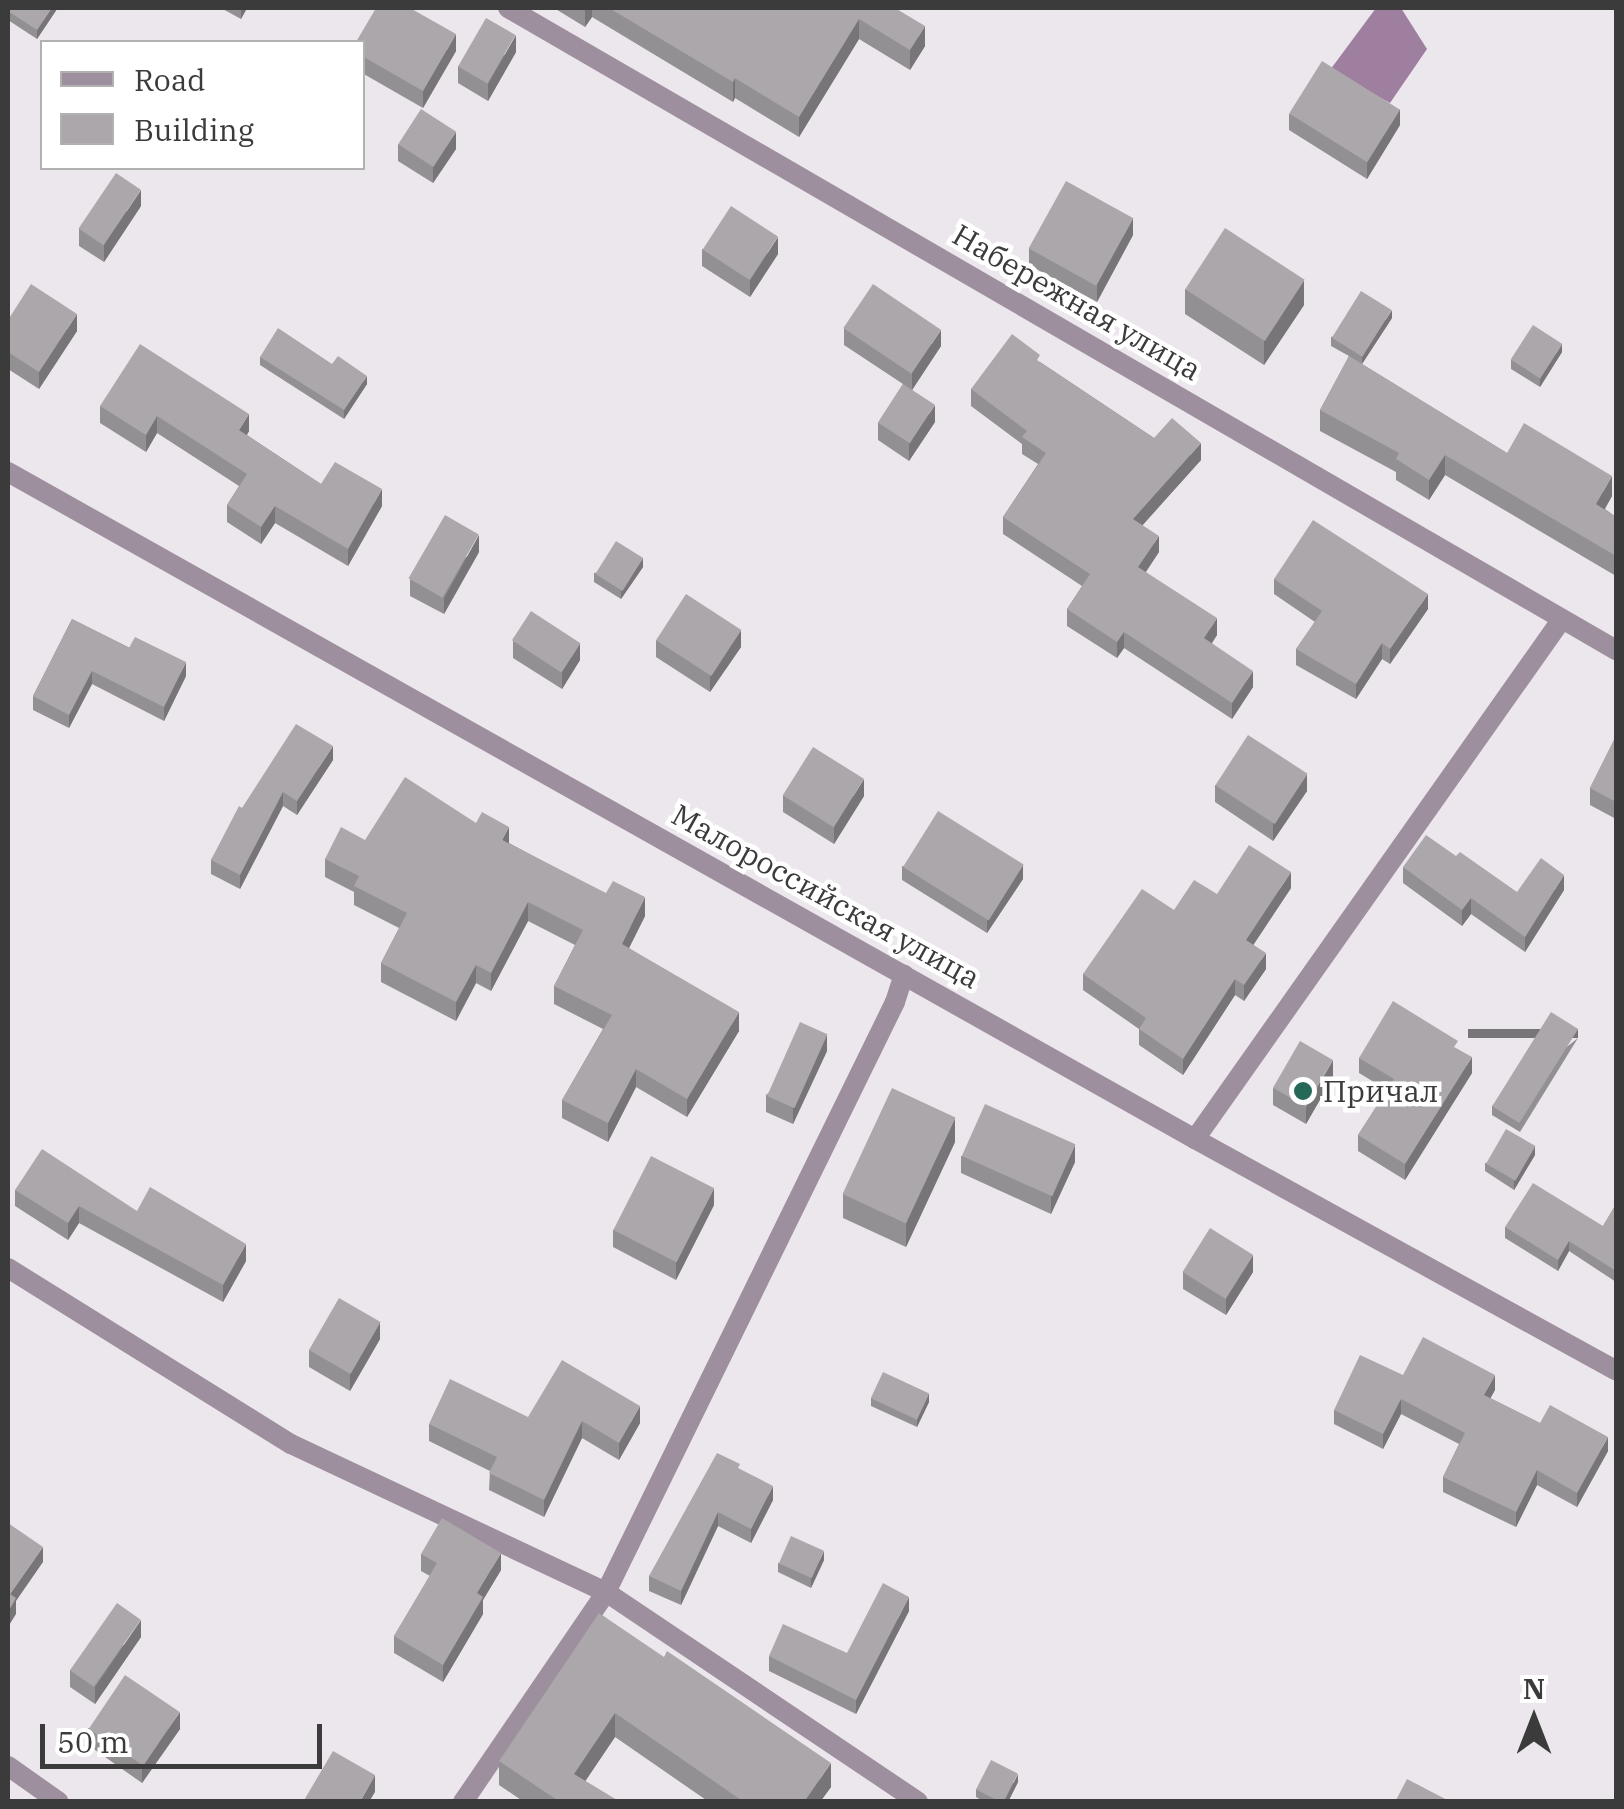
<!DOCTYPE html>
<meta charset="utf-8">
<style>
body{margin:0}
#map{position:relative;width:1624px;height:1809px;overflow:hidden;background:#ece7ec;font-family:"IBM Plex Serif",serif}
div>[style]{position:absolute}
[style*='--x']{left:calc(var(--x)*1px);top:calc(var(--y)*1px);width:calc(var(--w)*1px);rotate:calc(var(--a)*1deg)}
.water>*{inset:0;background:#9f7fa0}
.lane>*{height:20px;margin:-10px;padding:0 10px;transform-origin:10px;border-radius:10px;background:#9d8f9d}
.street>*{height:20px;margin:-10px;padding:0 10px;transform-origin:10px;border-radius:10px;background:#9d8f9d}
.wall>*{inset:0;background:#939093}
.shaded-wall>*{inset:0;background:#787578;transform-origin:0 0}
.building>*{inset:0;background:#aba7ab;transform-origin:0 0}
.dots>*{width:28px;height:28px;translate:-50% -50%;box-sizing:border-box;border:5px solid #fff;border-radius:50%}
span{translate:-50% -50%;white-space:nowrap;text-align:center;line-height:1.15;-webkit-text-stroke:9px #fff;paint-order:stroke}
.street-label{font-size:30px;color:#3c3b3c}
.poi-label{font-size:30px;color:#3c3b3c}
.left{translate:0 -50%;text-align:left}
.frame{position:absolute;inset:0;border:10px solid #3c3b3c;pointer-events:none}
.legend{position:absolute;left:40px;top:40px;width:325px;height:130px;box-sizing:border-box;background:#fff;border:2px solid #b1b1b1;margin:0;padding:12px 18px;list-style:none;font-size:30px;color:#3c3b3c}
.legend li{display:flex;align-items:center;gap:20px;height:50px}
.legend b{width:50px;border:2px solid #b1b1b1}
.north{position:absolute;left:1484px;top:1669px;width:100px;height:100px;-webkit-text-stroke:8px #fff;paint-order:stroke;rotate:0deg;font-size:28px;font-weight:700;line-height:40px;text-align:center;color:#3c3b3c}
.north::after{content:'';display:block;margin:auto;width:35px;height:45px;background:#3c3b3c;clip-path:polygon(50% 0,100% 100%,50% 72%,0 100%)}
.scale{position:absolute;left:40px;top:1724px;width:282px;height:45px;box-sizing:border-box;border:5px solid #3c3b3c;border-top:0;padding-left:12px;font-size:30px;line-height:35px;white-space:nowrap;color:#3c3b3c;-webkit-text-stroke:8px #fff;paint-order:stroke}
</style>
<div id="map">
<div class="water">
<i style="clip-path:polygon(1376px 8px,1401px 8px,1427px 49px,1390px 103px,1330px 70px)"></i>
</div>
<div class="lane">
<i style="--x:1195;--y:1139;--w:636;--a:-54.79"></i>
<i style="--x:8;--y:1268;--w:333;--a:31.9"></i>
<i style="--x:291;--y:1444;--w:348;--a:25.2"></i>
</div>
<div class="street">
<i style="--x:508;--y:8;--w:1281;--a:30.09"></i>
<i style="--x:8;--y:472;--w:1362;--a:29.33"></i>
<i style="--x:1195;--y:1139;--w:480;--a:28.8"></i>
<i style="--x:606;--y:1592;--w:376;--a:33.9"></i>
<i style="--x:8;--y:1766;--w:62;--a:35.2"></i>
<i style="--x:463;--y:1802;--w:254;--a:-55.7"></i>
<i style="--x:606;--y:1592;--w:657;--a:-63.9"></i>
<i style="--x:895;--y:1002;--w:29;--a:-72"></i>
</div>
<div class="wall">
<i style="clip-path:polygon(8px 8px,57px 8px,57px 9px,37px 39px,8px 20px)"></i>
<i style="clip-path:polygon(221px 8px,247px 8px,241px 19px)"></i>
<i style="clip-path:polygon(554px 8px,895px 8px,925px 46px,910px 70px,859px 39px,799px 137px,735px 98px,733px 102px,592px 17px,585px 27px)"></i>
<i style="clip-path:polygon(362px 42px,456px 51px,423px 108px,362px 73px)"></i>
<i style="clip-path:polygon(516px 52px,488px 101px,458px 83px,458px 66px)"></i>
<i style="clip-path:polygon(1289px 114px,1400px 125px,1367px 179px,1289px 130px)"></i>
<i style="clip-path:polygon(398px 144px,456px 149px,433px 183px,398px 161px)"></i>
<i style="clip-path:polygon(141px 206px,104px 262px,79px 246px,79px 229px)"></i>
<i style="clip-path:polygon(1133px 235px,1097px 302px,1029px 265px,1029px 248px)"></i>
<i style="clip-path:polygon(702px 249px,778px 254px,750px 297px,702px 266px)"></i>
<i style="clip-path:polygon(1185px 289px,1304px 305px,1264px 365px,1185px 314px)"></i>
<i style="clip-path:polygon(1392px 318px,1362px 364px,1507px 453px,1612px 496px,1605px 509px,1616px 517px,1616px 576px,1445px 475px,1429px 500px,1396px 480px,1396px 472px,1320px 431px,1320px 410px,1349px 356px,1331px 346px,1331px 337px)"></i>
<i style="clip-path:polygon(8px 320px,77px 331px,39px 389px,8px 369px)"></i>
<i style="clip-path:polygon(844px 328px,941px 346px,912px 390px,935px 422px,909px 461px,878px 440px,878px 423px,903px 384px,844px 345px)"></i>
<i style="clip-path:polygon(1562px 352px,1540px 387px,1511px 369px,1511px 360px)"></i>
<i style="clip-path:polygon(260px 357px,332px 364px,367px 384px,344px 419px,260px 365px)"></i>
<i style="clip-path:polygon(1040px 362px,1154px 438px,1201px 460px,1142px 525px,1159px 552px,1146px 572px,1217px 635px,1212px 643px,1253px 687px,1232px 719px,1124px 648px,1117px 658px,1067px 626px,1067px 609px,1082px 586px,1003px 534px,1003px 517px,1038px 464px,1022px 454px,1022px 444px,971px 406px,971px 389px)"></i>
<i style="clip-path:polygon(100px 406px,249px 431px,247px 435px,321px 484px,382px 506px,348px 566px,275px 523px,261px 544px,227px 522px,227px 505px,239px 486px,157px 433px,146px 452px,100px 423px)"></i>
<i style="clip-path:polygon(479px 552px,444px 614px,410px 596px,410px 579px)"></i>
<i style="clip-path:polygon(643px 567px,621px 599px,594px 582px,594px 573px)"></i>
<i style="clip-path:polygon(1274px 579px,1428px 609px,1390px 664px,1382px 659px,1356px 699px,1296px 665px,1296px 649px,1315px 622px,1274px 594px)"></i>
<i style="clip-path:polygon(72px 619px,186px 676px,164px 721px,92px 684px,69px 728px,33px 710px,33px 696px)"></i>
<i style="clip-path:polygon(656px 640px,741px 647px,710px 692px,656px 657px)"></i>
<i style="clip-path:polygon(513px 641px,580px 660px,562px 689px,513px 658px)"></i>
<i style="clip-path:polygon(1616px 736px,1616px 819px,1590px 805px,1590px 788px)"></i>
<i style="clip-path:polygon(333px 760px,297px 815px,283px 806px,240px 889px,211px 874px,211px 860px,242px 808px)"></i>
<i style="clip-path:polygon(1215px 785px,1307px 791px,1273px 841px,1215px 802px)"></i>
<i style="clip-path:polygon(783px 795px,864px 796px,834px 844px,783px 812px)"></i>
<i style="clip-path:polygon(365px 840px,509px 843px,645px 916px,629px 948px,739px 1031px,687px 1117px,636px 1087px,608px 1142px,562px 1118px,562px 1100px,603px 1029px,554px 1004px,554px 986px,575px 945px,528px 921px,491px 991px,476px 983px,456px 1021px,381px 982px,381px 963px,399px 928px,354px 905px,354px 892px,325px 877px,325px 859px)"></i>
<i style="clip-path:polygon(902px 866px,1023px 879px,987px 933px,902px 880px)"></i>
<i style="clip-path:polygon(1403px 867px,1517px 892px,1564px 890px,1525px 952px,1471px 914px,1462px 926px,1403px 883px)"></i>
<i style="clip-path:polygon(1291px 888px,1253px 945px,1266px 969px,1244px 1001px,1235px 995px,1183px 1075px,1139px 1045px,1139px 1029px,1083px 990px,1083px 974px,1174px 910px,1217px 894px)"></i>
<i style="clip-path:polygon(1578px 1038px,1520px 1132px,1492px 1115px,1492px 1106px)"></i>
<i style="clip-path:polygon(1458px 1049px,1472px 1073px,1405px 1180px,1358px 1151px,1358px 1135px,1387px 1090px,1359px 1073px,1359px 1058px)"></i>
<i style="clip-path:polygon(827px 1051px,793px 1124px,766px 1112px,766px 1095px)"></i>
<i style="clip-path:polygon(1333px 1077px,1306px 1124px,1273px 1105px,1273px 1088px)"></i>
<i style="clip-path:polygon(955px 1142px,906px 1247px,843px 1218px,843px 1194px)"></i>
<i style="clip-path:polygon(1535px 1155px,1514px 1190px,1485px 1171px,1485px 1163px)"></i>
<i style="clip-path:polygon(961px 1156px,1075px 1162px,1051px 1214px,961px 1173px)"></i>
<i style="clip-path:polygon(15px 1190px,137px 1211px,246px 1261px,223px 1302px,79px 1223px,68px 1240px,15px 1206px)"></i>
<i style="clip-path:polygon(1616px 1204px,1616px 1282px,1569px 1251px,1558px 1271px,1505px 1238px,1505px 1227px,1603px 1226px)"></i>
<i style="clip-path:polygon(714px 1205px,676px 1280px,613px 1247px,613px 1230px)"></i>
<i style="clip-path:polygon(1183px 1272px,1253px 1272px,1226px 1315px,1183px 1289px)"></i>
<i style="clip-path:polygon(380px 1339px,350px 1391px,309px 1367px,309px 1350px)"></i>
<i style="clip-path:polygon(1403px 1375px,1495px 1390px,1490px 1398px,1540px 1423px,1608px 1451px,1577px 1507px,1537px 1485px,1516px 1527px,1443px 1492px,1443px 1477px,1459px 1444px,1401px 1414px,1383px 1449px,1334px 1424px,1334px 1410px)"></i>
<i style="clip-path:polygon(871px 1398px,929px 1402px,917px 1427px,871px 1406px)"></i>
<i style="clip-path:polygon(528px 1417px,640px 1423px,619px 1460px,582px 1438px,544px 1517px,489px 1490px,490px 1471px,429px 1441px,429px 1424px)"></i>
<i style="clip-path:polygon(740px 1469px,773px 1500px,751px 1543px,718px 1526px,681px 1605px,649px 1591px,649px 1576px)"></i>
<i style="clip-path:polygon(421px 1554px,501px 1570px,483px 1600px,483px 1614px,443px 1682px,394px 1653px,394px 1636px,430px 1576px,421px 1571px)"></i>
<i style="clip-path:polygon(824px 1560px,811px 1588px,778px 1572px,778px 1563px)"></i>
<i style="clip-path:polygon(909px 1611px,856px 1714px,769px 1671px,769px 1656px,847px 1653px)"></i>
<i style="clip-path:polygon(599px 1613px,831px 1787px,820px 1802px,709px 1802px,615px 1737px,585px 1781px,620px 1802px,524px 1802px,499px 1785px,499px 1761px)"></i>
<i style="clip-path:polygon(141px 1637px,95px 1704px,70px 1687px,70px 1670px)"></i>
<i style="clip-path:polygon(88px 1728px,180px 1729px,142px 1783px,88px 1745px)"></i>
<i style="clip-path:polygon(1018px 1782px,1008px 1802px,984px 1802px,976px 1797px,976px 1789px)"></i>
</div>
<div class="shaded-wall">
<i style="clip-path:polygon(52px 8px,57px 9px,37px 39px,37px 30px)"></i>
<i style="clip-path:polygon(241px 8px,247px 8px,241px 19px)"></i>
<i style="clip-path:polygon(585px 8px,592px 8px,592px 17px,585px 27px)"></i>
<i style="clip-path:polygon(859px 19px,859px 39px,799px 137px,799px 117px)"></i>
<i style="clip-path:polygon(925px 26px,925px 46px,910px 70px,910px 50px)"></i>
<i style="clip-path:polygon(456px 34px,456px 51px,423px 108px,423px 91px)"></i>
<i style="clip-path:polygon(516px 35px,516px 52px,488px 101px,488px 84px)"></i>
<i style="clip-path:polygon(735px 78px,735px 98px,733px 102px,733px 82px)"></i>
<i style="clip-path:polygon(1400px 109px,1400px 125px,1367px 179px,1367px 162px)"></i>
<i style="clip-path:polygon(456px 132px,456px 149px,433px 183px,433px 166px)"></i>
<i style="clip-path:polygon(141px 190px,141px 206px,104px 262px,104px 245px)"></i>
<i style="clip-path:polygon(1133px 218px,1133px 235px,1097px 302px,1097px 285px)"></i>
<i style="clip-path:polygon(778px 237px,778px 254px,750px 297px,750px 280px)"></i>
<i style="clip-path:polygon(1304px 280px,1304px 305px,1264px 365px,1264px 340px)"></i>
<i style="clip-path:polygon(1392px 310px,1392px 318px,1362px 364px,1362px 356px)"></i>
<i style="clip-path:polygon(77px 314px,77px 331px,39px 389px,39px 372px)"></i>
<i style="clip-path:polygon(941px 330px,941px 346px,912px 390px,912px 373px)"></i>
<i style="clip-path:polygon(1562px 344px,1562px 352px,1540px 387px,1540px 379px)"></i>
<i style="clip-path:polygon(367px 376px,367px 384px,344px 419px,344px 410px)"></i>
<i style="clip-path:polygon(935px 405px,935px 422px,909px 461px,909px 444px)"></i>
<i style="clip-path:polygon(249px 414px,249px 431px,239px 447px,239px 430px)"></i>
<i style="clip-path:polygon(157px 416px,157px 433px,146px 452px,146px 435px)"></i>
<i style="clip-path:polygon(1201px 443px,1201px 460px,1133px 536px,1133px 519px)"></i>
<i style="clip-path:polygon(1445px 455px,1445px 475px,1429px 500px,1429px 480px)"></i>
<i style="clip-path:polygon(1612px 476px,1612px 496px,1596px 524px,1596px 504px)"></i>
<i style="clip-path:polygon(382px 489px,382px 506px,348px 566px,348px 549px)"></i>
<i style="clip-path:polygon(275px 506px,275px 523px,261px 544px,261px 527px)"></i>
<i style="clip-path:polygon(479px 535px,479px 552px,444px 614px,444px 598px)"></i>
<i style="clip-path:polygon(1159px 536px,1159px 552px,1138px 583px,1138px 567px)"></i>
<i style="clip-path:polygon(643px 558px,643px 567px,621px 599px,621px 591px)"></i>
<i style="clip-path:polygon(1428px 594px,1428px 609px,1390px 664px,1390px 649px)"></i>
<i style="clip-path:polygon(1217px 618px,1217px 635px,1204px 655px,1204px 638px)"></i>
<i style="clip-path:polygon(741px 630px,741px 647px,710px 692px,710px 675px)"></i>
<i style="clip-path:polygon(1124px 632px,1124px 648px,1117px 658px,1117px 642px)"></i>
<i style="clip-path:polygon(580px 643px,580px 660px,562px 689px,562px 672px)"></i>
<i style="clip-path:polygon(1382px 643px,1382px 659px,1356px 699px,1356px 684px)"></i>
<i style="clip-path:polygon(186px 662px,186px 676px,164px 721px,164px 707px)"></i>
<i style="clip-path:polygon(92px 671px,92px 684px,69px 728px,69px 715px)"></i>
<i style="clip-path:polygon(1253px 671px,1253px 687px,1232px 719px,1232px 703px)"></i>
<i style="clip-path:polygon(333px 746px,333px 760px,297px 815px,297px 801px)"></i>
<i style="clip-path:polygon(1307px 774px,1307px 791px,1273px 841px,1273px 824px)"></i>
<i style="clip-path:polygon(864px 779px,864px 796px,834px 844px,834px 827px)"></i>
<i style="clip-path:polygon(283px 792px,283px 806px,240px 889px,240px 875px)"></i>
<i style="clip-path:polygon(509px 827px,509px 845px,502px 840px)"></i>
<i style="clip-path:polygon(1023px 865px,1023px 879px,987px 933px,987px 918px)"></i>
<i style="clip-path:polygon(1291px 872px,1291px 888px,1246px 956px,1246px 940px)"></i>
<i style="clip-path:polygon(1564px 875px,1564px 890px,1525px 952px,1525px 937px)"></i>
<i style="clip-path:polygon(645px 897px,645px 916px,622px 962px,622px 944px)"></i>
<i style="clip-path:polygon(1471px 898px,1471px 914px,1462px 926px,1462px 910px)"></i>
<i style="clip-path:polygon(528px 902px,528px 921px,491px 991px,491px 973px)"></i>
<i style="clip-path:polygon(1266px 953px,1266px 969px,1244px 1001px,1244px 985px)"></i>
<i style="clip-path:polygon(476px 965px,476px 983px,456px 1021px,456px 1002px)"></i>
<i style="clip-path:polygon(1235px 979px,1235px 995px,1183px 1075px,1183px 1059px)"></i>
<i style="clip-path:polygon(739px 1012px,739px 1031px,687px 1117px,687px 1099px)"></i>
<i style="left:1578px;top:1029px;width:9px;height:110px;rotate:90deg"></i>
<i style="clip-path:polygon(827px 1034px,827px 1051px,793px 1124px,793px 1107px)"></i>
<i style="clip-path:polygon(1472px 1057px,1472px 1073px,1405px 1180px,1405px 1164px)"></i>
<i style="clip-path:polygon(1333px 1060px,1333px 1077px,1306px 1124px,1306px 1107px)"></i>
<i style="clip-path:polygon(636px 1069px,636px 1087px,608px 1142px,608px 1123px)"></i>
<i style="clip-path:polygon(955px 1118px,955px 1142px,906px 1247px,906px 1222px)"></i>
<i style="clip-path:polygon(1075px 1145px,1075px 1162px,1051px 1214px,1051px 1197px)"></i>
<i style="clip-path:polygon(1535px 1146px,1535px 1155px,1514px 1190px,1514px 1181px)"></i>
<i style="clip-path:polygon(714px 1188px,714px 1205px,676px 1280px,676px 1263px)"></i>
<i style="clip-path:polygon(79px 1206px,79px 1223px,68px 1240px,68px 1223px)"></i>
<i style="clip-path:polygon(1569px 1241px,1569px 1251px,1558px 1271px,1558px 1260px)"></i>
<i style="clip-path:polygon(246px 1244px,246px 1261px,223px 1302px,223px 1285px)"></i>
<i style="clip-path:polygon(1253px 1255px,1253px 1272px,1226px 1315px,1226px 1298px)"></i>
<i style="clip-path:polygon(380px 1322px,380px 1339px,350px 1391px,350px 1374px)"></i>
<i style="clip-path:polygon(1495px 1375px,1495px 1390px,1484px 1410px,1484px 1395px)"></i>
<i style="clip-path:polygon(929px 1393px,929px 1402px,917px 1427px,917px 1419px)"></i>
<i style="clip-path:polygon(1401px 1399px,1401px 1414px,1383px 1449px,1383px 1434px)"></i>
<i style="clip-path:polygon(640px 1406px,640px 1423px,619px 1460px,619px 1443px)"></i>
<i style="clip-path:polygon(582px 1421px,582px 1438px,544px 1517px,544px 1500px)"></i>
<i style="clip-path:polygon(1608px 1437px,1608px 1451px,1577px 1507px,1577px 1493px)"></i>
<i style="clip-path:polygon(1537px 1470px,1537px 1485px,1516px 1527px,1516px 1512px)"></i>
<i style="clip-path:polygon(773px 1486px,773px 1500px,751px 1543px,751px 1529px)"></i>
<i style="clip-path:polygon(718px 1512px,718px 1526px,681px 1605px,681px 1591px)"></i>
<i style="clip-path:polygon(43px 1547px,43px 1562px,16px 1601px,16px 1614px,8px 1627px,10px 1594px)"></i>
<i style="clip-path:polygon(824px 1551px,824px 1560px,811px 1588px,811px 1579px)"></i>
<i style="clip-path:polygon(501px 1553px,501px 1570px,483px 1600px,483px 1614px,443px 1682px,443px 1665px,477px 1593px)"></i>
<i style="clip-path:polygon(909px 1597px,909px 1611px,856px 1714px,856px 1700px)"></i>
<i style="clip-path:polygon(141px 1620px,141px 1637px,95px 1704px,95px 1687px)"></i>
<i style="clip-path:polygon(180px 1712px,180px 1729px,142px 1783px,142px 1766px)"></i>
<i style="clip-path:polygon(615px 1713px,615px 1737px,574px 1798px,574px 1774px)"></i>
<i style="clip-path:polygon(831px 1763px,831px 1787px,820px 1802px,804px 1802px)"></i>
<i style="clip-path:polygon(1018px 1774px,1018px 1782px,1008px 1802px,1004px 1802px)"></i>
<i style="clip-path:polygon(375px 1775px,375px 1792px,369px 1802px,360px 1802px)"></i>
</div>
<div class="building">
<i style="clip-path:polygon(8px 8px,52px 8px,37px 30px,8px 11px)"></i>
<i style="clip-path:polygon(376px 8px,410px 8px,456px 34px,423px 91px,362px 56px,362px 42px,356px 42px)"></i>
<i style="clip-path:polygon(609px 8px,895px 8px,925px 26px,910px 50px,859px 19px,799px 117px,735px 78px,733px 82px)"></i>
<i style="left:486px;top:18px;width:34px;height:56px;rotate:30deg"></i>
<i style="left:1322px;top:61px;width:92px;height:62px;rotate:32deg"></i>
<i style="left:421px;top:109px;width:42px;height:42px;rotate:33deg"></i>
<i style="left:116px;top:173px;width:30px;height:67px;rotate:34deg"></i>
<i style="left:1066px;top:181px;width:77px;height:77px;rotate:29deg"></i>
<i style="left:731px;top:206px;width:56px;height:52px;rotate:33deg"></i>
<i style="left:1225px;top:228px;width:95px;height:73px;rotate:33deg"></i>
<i style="clip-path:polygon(31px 284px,77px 314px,39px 372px,8px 352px,8px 320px)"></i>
<i style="left:873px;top:284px;width:82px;height:53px;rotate:34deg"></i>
<i style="left:1361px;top:291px;width:36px;height:55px;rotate:32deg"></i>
<i style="left:1533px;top:325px;width:35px;height:41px;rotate:33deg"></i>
<i style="clip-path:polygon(278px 328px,332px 364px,338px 356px,367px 376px,344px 410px,260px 357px)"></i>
<i style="clip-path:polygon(1012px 334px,1040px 355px,1037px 360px,1154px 438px,1172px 418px,1201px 443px,1133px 519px,1159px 536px,1138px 567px,1217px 618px,1204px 638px,1253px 671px,1232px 703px,1124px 632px,1117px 642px,1067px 609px,1090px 574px,1003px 517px,1046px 453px,1022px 437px,1027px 431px,971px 389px)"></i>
<i style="clip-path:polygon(140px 344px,249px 414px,239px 430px,321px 484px,335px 462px,382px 489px,348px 549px,275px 506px,261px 527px,227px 505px,247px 474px,157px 416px,146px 435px,100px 406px)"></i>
<i style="clip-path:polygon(1349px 356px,1507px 453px,1524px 423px,1612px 476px,1596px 504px,1616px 517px,1616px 556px,1445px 455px,1429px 480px,1396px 459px,1399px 453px,1320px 410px)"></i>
<i style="left:903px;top:384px;width:38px;height:46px;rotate:33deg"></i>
<i style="left:445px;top:515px;width:39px;height:73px;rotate:30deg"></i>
<i style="clip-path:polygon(1313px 520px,1428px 594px,1390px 649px,1382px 643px,1356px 684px,1296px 649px,1322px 611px,1274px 579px)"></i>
<i style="left:616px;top:541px;width:32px;height:39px;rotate:32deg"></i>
<i style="left:686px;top:594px;width:66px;height:55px;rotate:33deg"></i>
<i style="left:531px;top:611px;width:59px;height:35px;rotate:33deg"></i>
<i style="clip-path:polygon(72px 619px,129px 648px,135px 637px,186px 662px,164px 707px,92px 671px,69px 715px,33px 696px)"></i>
<i style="clip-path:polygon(296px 724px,333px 746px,297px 801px,283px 792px,240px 875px,211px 860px,239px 806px,242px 808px)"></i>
<i style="left:1248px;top:735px;width:71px;height:60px;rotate:33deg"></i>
<i style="clip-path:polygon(1616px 736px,1616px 802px,1590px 788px)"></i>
<i style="left:813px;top:747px;width:60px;height:57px;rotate:32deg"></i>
<i style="clip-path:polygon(405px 777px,476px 823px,482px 812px,509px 827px,502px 840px,606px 893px,613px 881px,645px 897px,622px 944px,739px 1012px,687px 1099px,636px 1069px,608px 1123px,562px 1100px,612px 1015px,554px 986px,583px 930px,528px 902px,491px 973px,476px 965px,456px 1002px,381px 963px,407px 913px,354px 886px,359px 876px,325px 859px,341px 827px,365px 840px)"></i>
<i style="left:938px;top:811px;width:101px;height:66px;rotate:32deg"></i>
<i style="clip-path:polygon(1426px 835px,1456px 856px,1460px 852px,1517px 892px,1541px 858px,1564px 875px,1525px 937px,1471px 898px,1462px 910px,1403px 867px)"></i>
<i style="clip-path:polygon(1249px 845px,1291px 872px,1246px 940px,1266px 953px,1244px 985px,1235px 979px,1183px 1059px,1139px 1029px,1146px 1018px,1083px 974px,1142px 889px,1174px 910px,1194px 880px,1217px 894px)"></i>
<i style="clip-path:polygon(1393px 1001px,1458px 1041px,1454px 1047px,1472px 1057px,1405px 1164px,1358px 1135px,1394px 1079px,1359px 1058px)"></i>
<i style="left:1551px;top:1012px;width:32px;height:111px;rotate:32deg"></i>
<i style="left:800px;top:1022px;width:30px;height:81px;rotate:24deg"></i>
<i style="left:1300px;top:1041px;width:38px;height:54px;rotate:30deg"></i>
<i style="left:892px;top:1088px;width:70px;height:117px;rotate:25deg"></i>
<i style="left:985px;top:1104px;width:99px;height:57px;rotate:24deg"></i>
<i style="left:1506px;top:1129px;width:34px;height:40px;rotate:30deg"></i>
<i style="clip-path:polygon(42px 1149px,137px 1211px,150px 1187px,246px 1244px,223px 1285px,79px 1206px,68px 1223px,15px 1190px)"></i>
<i style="left:651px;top:1156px;width:71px;height:83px;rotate:27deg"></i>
<i style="clip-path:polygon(1533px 1183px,1603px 1226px,1616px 1204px,1616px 1271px,1569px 1241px,1558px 1260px,1505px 1227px)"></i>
<i style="left:1210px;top:1228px;width:51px;height:52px;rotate:32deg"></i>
<i style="left:339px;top:1298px;width:48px;height:60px;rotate:30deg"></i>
<i style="clip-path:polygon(1423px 1337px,1495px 1375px,1484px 1395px,1540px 1423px,1550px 1405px,1608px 1437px,1577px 1493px,1537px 1470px,1516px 1512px,1443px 1477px,1465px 1433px,1401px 1399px,1383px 1434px,1334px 1410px,1360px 1355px,1403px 1375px)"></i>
<i style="clip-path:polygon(562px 1360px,640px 1406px,619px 1443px,582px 1421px,544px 1500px,489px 1473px,497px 1457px,429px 1424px,450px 1379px,528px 1417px)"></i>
<i style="left:883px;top:1372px;width:51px;height:29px;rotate:25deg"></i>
<i style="clip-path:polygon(717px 1453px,740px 1464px,738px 1468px,773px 1486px,751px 1529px,718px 1512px,681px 1591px,649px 1576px)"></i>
<i style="clip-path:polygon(442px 1518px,501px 1553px,477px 1593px,483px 1597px,443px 1665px,394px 1636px,437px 1563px,421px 1554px)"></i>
<i style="clip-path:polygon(8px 1523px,43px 1547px,10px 1594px,16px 1598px,8px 1612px)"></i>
<i style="left:791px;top:1536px;width:36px;height:30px;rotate:24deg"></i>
<i style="clip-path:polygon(883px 1583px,909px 1597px,856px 1700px,769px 1656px,783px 1624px,847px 1653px)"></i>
<i style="left:117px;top:1603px;width:29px;height:82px;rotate:35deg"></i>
<i style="clip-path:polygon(599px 1613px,664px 1657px,667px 1651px,831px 1763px,804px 1802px,744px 1802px,615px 1713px,574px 1774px,620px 1802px,560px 1802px,499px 1761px)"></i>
<i style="left:125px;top:1675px;width:66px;height:65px;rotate:34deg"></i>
<i style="clip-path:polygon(333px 1751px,375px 1775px,360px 1802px,303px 1802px)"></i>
<i style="left:991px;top:1760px;width:30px;height:33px;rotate:27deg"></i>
<i style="clip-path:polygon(1407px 1779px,1451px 1802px,1395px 1802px)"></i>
</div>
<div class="dots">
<i style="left:1303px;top:1091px;background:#25685a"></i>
</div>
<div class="street-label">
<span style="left:1077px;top:302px;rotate:30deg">Набережная улица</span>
<span style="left:826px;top:896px;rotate:29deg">Малороссийская улица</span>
</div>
<div class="poi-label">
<span class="left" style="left:1323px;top:1091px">Причал</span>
</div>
<div class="frame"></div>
<ul class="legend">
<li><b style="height:12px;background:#9d8f9d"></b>Road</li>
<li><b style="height:28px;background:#aba7ab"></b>Building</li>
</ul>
<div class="north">N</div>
<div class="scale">50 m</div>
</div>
